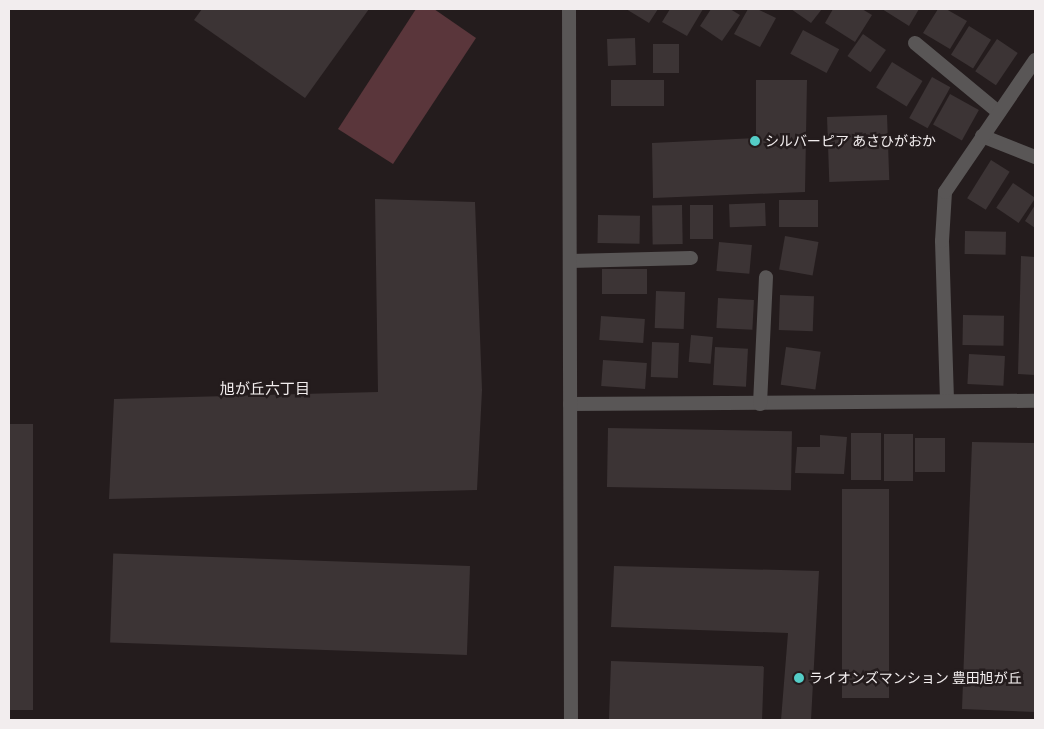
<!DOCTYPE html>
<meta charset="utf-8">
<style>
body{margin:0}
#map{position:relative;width:1044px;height:729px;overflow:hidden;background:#241c1d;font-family:"PT Sans Narrow","Noto Sans JP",sans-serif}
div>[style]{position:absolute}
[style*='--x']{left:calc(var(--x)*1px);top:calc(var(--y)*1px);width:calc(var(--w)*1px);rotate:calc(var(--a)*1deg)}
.green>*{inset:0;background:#5a363b}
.building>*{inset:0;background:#3c3435;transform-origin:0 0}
.minor>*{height:14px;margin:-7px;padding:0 7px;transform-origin:7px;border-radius:7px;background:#595656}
.tertiary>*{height:14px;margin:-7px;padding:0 7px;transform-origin:7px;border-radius:7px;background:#595656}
.dots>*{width:14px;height:14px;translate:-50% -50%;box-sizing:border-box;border:2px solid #241c1d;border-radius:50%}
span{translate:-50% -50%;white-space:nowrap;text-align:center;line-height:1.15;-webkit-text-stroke:5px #241c1d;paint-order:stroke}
.poi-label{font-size:14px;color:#f2edee}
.left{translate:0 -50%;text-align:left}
.neighbourhood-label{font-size:15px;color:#f2edee}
.frame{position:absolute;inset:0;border:10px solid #f2edee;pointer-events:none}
</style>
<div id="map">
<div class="green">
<i style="clip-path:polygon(416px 9px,434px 9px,476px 38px,393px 164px,338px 129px)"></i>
</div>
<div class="building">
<i style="clip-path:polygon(202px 9px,369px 9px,305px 98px,194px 20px)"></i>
<i style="clip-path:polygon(626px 9px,658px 9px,649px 23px)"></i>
<i style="clip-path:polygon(670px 9px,703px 9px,687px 36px,662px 22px)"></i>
<i style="clip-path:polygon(711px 9px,730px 9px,740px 15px,722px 41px,700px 26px)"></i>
<i style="clip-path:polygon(748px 9px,757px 9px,776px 18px,760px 47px,734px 34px)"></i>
<i style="clip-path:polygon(791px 9px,822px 9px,811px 23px)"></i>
<i style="clip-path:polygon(833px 9px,862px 9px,872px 15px,855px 42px,825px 23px)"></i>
<i style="clip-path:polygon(882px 9px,919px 9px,909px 26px)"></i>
<i style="clip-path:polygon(938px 9px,946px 9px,967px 21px,950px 49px,923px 33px)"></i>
<i style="left:969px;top:26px;width:26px;height:34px;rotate:32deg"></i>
<i style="left:803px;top:30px;width:41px;height:27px;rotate:28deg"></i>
<i style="left:863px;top:34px;width:28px;height:27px;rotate:35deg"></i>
<i style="left:635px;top:38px;width:27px;height:28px;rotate:88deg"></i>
<i style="left:997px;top:39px;width:25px;height:39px;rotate:34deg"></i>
<i style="left:653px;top:44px;width:26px;height:29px"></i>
<i style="left:892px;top:62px;width:36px;height:30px;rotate:32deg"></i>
<i style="left:932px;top:77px;width:21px;height:47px;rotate:29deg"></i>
<i style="left:611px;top:80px;width:53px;height:26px"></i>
<i style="clip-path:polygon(756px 80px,807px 80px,805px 192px,653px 198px,652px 143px,756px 138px)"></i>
<i style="left:950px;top:94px;width:33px;height:35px;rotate:29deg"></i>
<i style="left:887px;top:115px;width:65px;height:60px;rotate:88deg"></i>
<i style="left:991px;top:160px;width:22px;height:45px;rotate:32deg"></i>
<i style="left:1013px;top:183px;width:27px;height:30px;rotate:34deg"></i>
<i style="clip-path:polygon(375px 199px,475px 202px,482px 390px,477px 490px,109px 499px,114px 399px,378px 392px)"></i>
<i style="left:779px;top:200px;width:39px;height:27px"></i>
<i style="left:765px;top:203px;width:23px;height:36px;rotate:88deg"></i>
<i style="left:682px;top:205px;width:39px;height:30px;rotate:89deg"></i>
<i style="left:690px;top:205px;width:23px;height:34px"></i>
<i style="clip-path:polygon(1035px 205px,1035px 228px,1025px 221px)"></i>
<i style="left:598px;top:215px;width:42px;height:28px;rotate:1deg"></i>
<i style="left:965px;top:231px;width:41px;height:23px;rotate:1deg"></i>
<i style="left:785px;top:236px;width:34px;height:34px;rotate:10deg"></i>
<i style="left:719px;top:242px;width:33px;height:29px;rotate:5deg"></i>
<i style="clip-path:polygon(1021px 256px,1035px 257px,1035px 375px,1018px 374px)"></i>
<i style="left:602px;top:269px;width:45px;height:25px"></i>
<i style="left:656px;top:291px;width:29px;height:37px;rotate:2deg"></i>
<i style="left:780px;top:295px;width:34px;height:35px;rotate:2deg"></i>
<i style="left:718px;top:298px;width:36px;height:30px;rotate:3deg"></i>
<i style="left:963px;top:315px;width:41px;height:30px;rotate:1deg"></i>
<i style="left:601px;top:316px;width:44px;height:24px;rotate:4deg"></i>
<i style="left:691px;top:335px;width:22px;height:27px;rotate:5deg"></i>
<i style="left:652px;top:342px;width:27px;height:35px;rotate:2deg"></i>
<i style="left:715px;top:347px;width:33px;height:38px;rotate:3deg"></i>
<i style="left:786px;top:347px;width:35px;height:38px;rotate:8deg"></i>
<i style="left:969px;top:354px;width:36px;height:30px;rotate:3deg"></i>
<i style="left:603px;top:360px;width:44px;height:26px;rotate:4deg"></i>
<i style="left:9px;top:424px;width:24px;height:286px"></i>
<i style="left:608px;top:428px;width:184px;height:59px;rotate:1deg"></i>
<i style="left:851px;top:433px;width:30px;height:47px"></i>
<i style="left:884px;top:434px;width:29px;height:47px"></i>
<i style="clip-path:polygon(820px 435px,847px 437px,844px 474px,795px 473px,797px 447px,820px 447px)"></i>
<i style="left:915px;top:438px;width:30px;height:34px"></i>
<i style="clip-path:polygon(972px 442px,1035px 443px,1035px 712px,962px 709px)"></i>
<i style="left:842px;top:489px;width:47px;height:209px"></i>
<i style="left:470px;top:566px;width:89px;height:357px;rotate:92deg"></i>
<i style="clip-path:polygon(614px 566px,819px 571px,811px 720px,781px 720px,788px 633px,611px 627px)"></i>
<i style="left:611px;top:661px;width:153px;height:59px;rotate:2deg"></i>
</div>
<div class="minor">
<i style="--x:915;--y:43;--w:108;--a:39.7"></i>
<i style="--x:982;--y:136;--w:57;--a:21.6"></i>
<i style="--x:570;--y:261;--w:121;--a:-1.4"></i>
<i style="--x:947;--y:400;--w:159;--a:-91.8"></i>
<i style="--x:942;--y:241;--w:49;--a:-86.5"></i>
<i style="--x:945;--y:192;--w:160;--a:-55.7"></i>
<i style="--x:570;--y:404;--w:465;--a:-0.4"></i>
<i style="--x:760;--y:404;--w:127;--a:-87.3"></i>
</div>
<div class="tertiary">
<i style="--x:569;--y:9;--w:711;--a:89.84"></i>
</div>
<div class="dots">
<i style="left:755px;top:141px;background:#54cdc7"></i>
<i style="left:799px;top:678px;background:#54cdc7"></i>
</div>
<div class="poi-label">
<span class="left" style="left:765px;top:141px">シルバーピア あさひがおか</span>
<span class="left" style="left:809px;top:678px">ライオンズマンション 豊田旭が丘</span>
</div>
<div class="neighbourhood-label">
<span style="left:265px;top:389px">旭が丘六丁目</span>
</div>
<div class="frame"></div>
</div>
